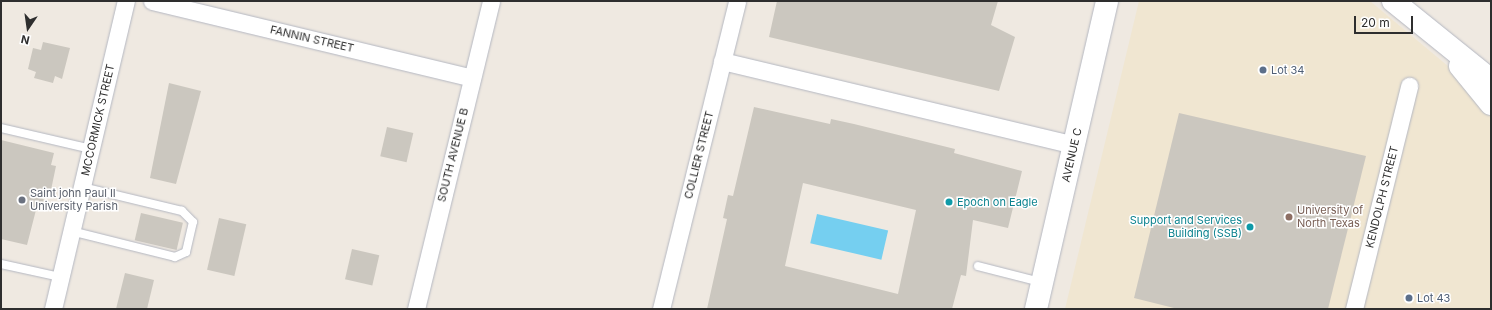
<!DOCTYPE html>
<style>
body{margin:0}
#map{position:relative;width:1492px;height:310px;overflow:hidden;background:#efe9e1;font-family:Inter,sans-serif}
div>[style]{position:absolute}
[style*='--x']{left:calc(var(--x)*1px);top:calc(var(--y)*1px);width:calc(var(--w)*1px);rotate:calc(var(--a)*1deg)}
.education>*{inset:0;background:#f0e6d1}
.water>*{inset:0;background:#75cff0;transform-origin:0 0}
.building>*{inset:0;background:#cbc7bf;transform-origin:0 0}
.roads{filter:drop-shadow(0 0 1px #b4b7c1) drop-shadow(0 0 1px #b4b7c1)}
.lane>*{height:8px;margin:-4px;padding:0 4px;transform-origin:4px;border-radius:4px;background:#fff}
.street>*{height:17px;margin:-8.5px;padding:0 8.5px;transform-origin:8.5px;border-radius:8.5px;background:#fff}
.secondary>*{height:22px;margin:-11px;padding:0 11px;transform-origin:11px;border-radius:11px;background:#fff}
.dots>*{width:11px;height:11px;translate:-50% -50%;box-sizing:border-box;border:2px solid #fff;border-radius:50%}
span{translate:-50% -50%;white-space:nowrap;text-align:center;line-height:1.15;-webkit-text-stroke:3px #fff;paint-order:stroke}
.street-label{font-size:11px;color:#2e2e2e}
.service-label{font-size:11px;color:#4e5e75}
.left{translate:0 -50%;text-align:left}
.worship-label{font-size:11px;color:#5b616d}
.culture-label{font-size:11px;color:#0d838f}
.right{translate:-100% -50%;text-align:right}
.education-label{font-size:11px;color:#785e54}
.frame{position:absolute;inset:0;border:2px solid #2e2e2e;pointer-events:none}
.north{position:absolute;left:8px;top:8px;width:40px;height:40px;-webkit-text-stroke:3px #fff;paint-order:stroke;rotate:193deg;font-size:11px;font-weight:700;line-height:16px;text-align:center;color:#2e2e2e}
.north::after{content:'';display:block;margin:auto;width:14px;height:18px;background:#2e2e2e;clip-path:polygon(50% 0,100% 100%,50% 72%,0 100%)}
.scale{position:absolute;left:1354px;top:16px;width:59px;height:18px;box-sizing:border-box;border:2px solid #2e2e2e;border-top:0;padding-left:5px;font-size:12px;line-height:14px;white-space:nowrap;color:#2e2e2e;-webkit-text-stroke:3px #fff;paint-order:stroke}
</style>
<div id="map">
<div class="education">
<i style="clip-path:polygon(1139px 1px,1370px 1px,1491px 102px,1491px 309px,1065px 309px)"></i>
</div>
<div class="water">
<i style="left:817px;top:214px;width:73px;height:30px;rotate:13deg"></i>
</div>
<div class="building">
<i style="clip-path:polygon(777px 1px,998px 1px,991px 25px,1015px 37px,999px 91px,769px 37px)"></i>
<i style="clip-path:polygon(43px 42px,70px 48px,62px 79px,55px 76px,53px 83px,34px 78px,36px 72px,28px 69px,33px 48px,41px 50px)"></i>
<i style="clip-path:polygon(169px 83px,201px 91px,176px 184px,150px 178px)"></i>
<i style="clip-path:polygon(evenodd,754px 107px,830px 124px,831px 119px,854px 124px,955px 149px,954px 153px,1022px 171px,1008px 228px,973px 220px,966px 276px,961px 275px,952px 309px,707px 309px,727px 219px,723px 218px,728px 195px,733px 196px,754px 107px,803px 183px,916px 210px,898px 294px,785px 266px,803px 183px)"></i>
<i style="clip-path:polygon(1179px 113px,1366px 156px,1328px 309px,1178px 309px,1134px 298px)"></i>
<i style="left:387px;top:127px;width:27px;height:30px;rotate:13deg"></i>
<i style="clip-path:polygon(1px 140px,54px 153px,51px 165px,56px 166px,51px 190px,46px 189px,41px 211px,36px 210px,27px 245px,1px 239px)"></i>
<i style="left:141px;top:213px;width:43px;height:28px;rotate:13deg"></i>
<i style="left:219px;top:218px;width:28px;height:53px;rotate:13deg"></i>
<i style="left:352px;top:249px;width:28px;height:31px;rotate:13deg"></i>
<i style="clip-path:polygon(125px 273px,154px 280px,147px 309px,116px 309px)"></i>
</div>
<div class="roads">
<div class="lane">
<i style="--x:1;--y:128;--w:92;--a:13.1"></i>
<i style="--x:71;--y:231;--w:107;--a:14"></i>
<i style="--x:175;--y:257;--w:12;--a:-24"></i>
<i style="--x:186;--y:252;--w:31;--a:-77"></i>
<i style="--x:193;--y:222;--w:16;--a:-135"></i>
<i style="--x:182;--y:211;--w:103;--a:-166.5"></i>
<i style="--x:1;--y:264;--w:60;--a:12.4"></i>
<i style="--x:978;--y:266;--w:65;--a:14.3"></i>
</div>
<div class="street">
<i style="--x:152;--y:1;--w:329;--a:13.5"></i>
<i style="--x:722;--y:61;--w:362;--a:13.4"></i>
<i style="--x:53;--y:309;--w:317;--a:-76.7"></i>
<i style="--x:416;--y:309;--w:317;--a:-76.3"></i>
<i style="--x:661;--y:309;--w:317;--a:-76.1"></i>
<i style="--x:1354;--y:309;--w:230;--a:-76.1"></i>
</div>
<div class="secondary">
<i style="--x:1393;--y:1;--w:126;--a:38.9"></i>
<i style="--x:1460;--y:66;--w:49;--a:50.8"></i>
<i style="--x:1036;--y:309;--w:316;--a:-77"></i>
</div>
</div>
<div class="dots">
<i style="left:1263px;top:70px;background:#5c6f8a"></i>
<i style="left:22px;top:200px;background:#6b7280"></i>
<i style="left:949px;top:202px;background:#0f9aa8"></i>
<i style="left:1289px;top:217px;background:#8d6e63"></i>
<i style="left:1250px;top:227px;background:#0f9aa8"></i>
<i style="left:1409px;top:298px;background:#5c6f8a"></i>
</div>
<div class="street-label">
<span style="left:312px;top:39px;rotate:13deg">FANNIN STREET</span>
<span style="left:98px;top:120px;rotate:-77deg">MCCORMICK STREET</span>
<span style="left:453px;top:155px;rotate:-76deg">SOUTH AVENUE B</span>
<span style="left:699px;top:155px;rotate:-76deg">COLLIER STREET</span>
<span style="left:1072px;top:155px;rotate:-77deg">AVENUE C</span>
<span style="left:1382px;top:197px;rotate:-76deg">KENDOLPH STREET</span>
</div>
<div class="service-label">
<span class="left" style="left:1271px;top:70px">Lot 34</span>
<span class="left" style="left:1417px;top:298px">Lot 43</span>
</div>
<div class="worship-label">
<span class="left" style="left:30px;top:200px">Saint john Paul II<br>University Parish</span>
</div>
<div class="culture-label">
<span class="left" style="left:957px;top:202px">Epoch on Eagle</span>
<span class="right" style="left:1242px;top:227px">Support and Services<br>Building (SSB)</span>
</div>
<div class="education-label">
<span class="left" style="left:1297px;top:217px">University of<br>North Texas</span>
</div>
<div class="frame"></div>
<div class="north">N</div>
<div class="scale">20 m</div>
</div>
